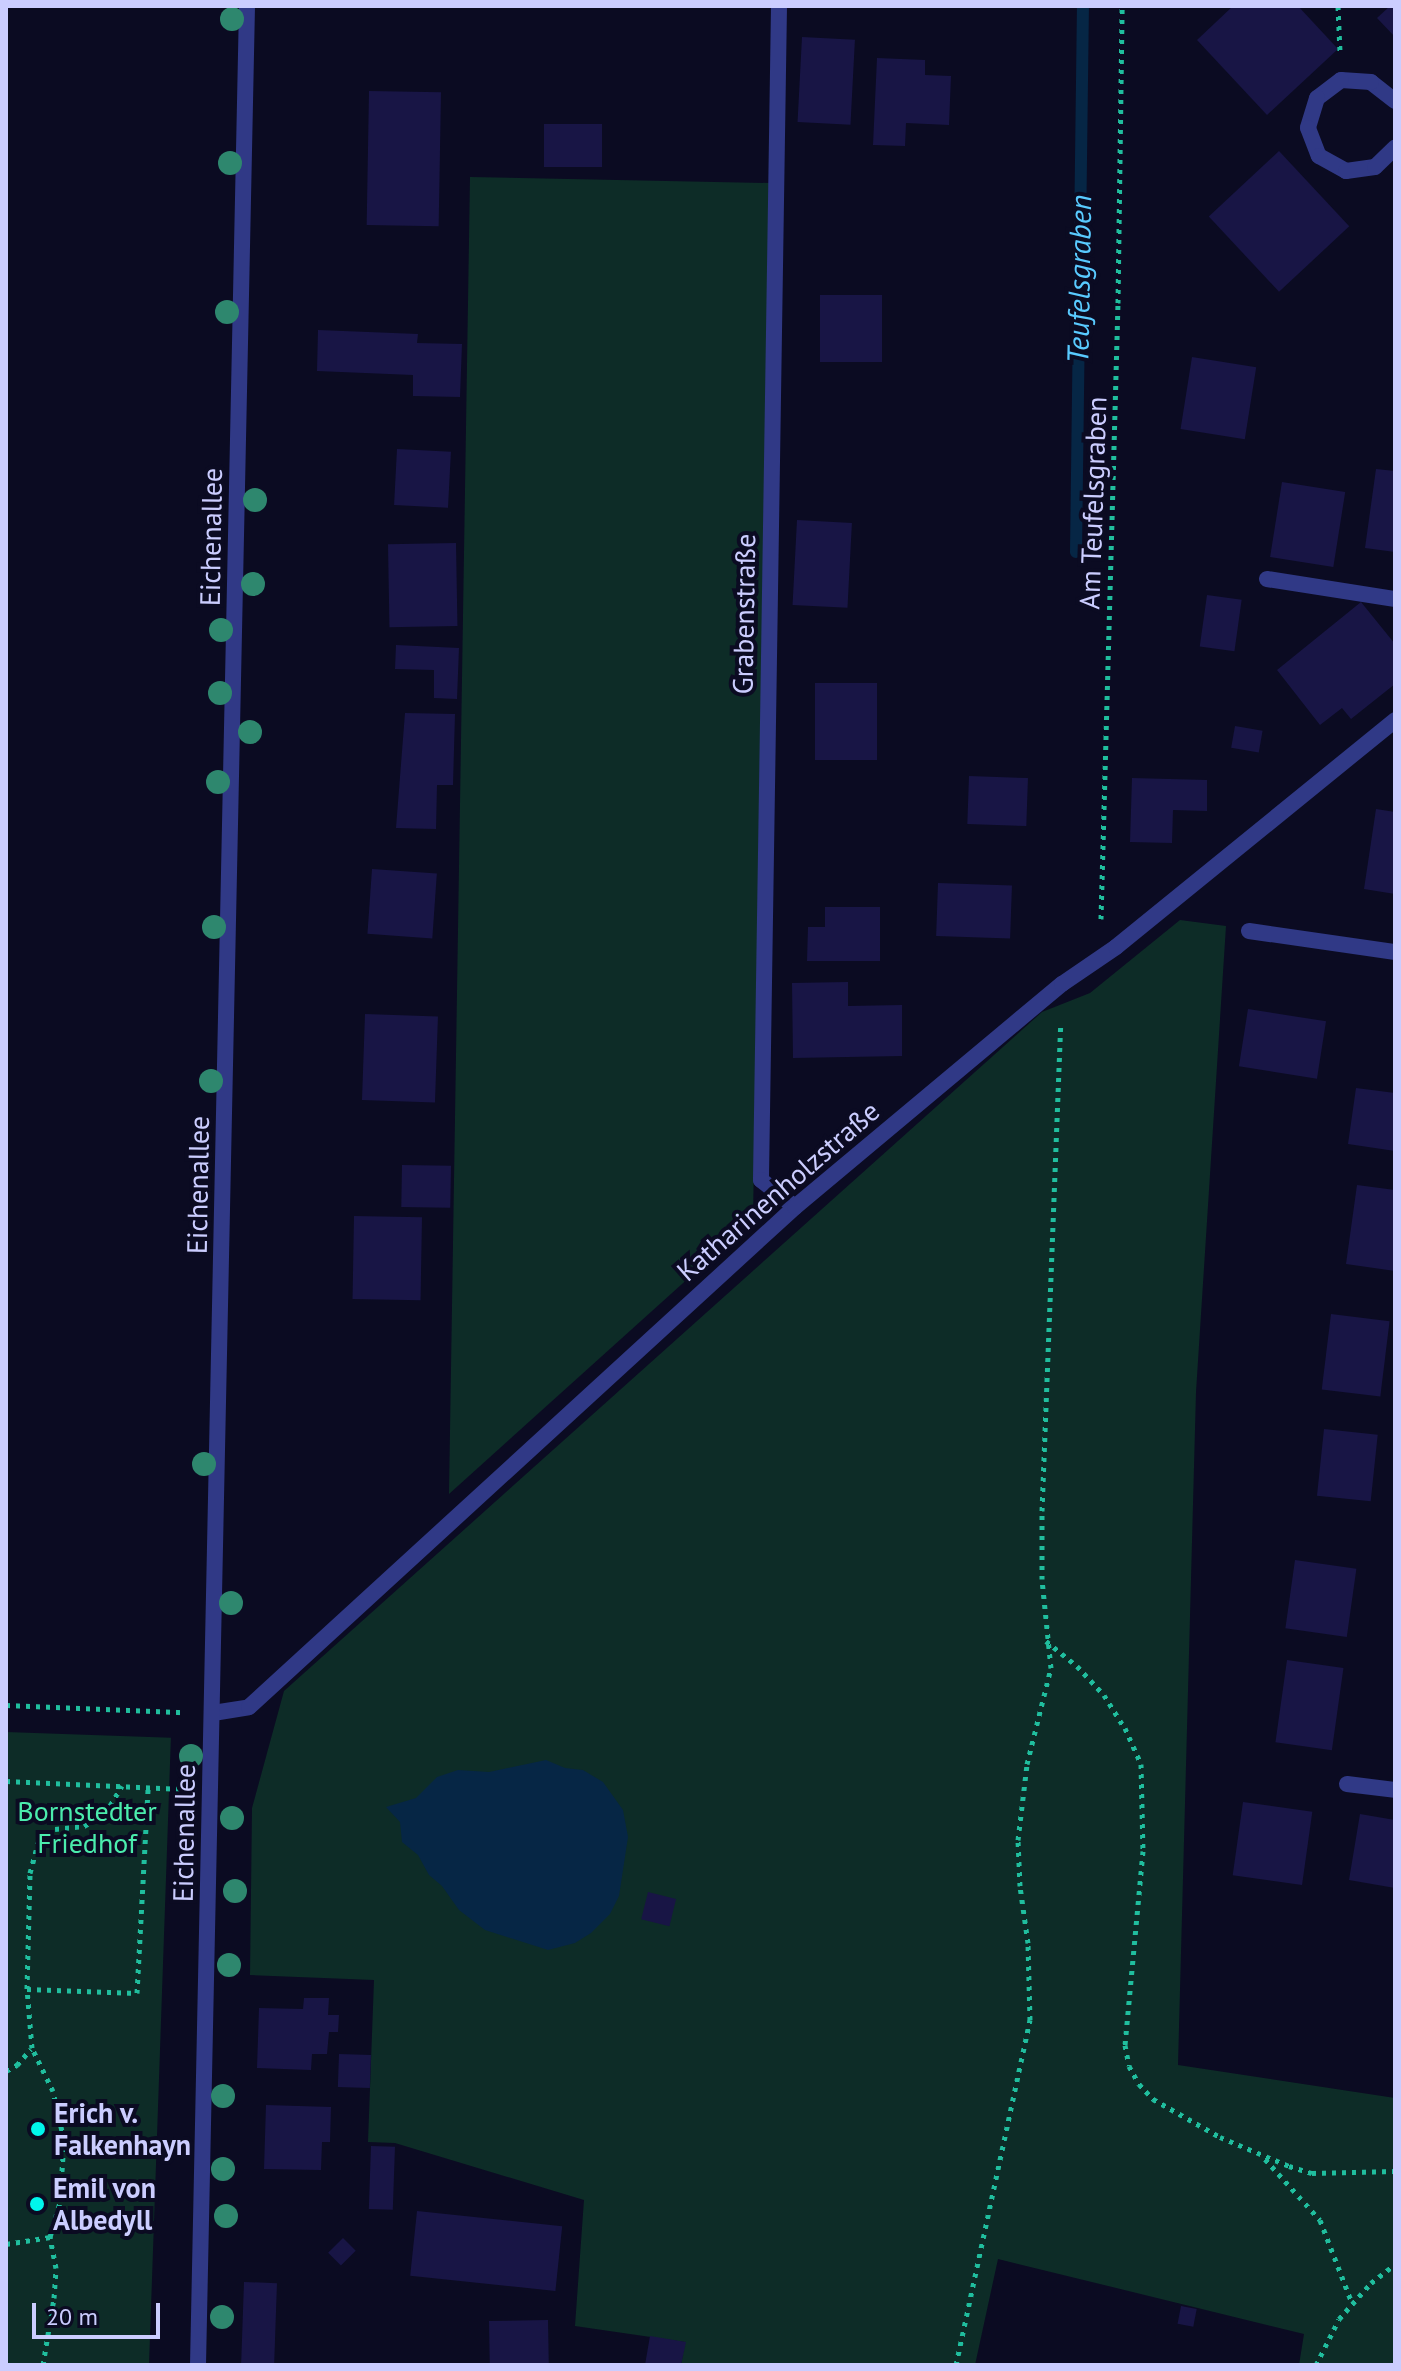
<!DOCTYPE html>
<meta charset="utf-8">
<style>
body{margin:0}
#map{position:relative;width:1401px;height:2371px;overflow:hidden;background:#0b0b22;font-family:"PT Sans",sans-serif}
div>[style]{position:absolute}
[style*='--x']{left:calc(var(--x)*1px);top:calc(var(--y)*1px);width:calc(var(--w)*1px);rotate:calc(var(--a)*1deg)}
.green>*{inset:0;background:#0d2c27;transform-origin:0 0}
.water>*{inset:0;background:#062645}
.stream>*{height:12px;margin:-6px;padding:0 6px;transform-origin:6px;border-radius:6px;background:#062645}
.building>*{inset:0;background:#181545;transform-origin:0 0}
.path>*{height:5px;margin-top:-2.5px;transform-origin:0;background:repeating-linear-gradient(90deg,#20be9e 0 4px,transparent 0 10px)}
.service>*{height:16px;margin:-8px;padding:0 8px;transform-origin:8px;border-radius:8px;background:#303986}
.minor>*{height:16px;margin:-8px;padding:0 8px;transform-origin:8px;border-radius:8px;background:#303986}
.trees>*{width:24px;height:24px;margin:-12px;border-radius:50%;background:#2e876e}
.dots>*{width:22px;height:22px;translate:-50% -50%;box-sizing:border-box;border:4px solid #0b0b22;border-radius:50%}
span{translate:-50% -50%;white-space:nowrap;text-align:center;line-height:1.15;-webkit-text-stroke:8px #0b0b22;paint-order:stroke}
.street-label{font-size:28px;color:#cbcdff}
.park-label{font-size:28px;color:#4becad}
.poi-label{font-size:28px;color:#cbcdff;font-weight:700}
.left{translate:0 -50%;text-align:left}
.water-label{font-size:30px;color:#59caff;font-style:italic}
.frame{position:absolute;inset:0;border:8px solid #cbcdff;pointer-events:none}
.scale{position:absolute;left:32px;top:2303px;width:128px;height:36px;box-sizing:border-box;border:4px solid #cbcdff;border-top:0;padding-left:10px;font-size:24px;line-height:28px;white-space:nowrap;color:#cbcdff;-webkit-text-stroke:6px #0b0b22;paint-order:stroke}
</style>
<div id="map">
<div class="green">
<i style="clip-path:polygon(470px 177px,769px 183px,753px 1220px,449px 1494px)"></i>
<i style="clip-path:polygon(1180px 920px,1226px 926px,1196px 1392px,1178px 2065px,1395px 2098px,1395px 2365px,1299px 2365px,1304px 2334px,998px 2259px,975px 2365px,681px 2365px,685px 2342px,575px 2326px,584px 2200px,395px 2143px,368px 2142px,374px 1980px,250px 1975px,252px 1808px,284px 1691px,1042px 1012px,1090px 993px)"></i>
<i style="left:6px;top:1732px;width:165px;height:633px;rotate:2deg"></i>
</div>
<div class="water">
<i style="clip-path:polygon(546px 1760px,565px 1768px,583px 1770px,603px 1782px,623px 1810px,628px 1837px,619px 1896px,610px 1914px,591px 1933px,575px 1943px,548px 1950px,485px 1930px,459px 1910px,442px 1886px,429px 1875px,418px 1855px,402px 1842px,400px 1822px,386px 1807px,416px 1798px,437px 1777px,458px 1770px,489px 1772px)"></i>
</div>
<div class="stream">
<i style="--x:1076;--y:552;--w:546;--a:-89.27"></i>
</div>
<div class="building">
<i style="clip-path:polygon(1233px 6px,1298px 6px,1338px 49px,1267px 115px,1197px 40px)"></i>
<i style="clip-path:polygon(1390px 6px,1395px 6px,1395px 37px,1377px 18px)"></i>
<i style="left:802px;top:37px;width:53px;height:85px;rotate:3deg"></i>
<i style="clip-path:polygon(877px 58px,925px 60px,925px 75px,951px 76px,949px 125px,906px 123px,905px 146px,873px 145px)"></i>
<i style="left:369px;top:91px;width:72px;height:134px;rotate:1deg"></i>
<i style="left:544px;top:124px;width:58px;height:43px"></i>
<i style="left:1279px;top:151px;width:103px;height:96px;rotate:47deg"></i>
<i style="left:820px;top:295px;width:62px;height:67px"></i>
<i style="clip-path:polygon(318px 330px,418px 334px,417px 343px,462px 344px,460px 397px,413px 396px,413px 375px,317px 371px)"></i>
<i style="left:1192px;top:357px;width:65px;height:73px;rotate:9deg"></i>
<i style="left:397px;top:449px;width:54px;height:56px;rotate:3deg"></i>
<i style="clip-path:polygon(1376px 469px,1395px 471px,1395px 552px,1365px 548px)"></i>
<i style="left:1282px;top:482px;width:64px;height:76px;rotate:9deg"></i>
<i style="left:797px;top:520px;width:55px;height:85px;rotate:3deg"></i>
<i style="left:456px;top:543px;width:83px;height:68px;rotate:89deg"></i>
<i style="left:1207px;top:595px;width:35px;height:52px;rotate:8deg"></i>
<i style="clip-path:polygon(1361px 602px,1395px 644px,1395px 684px,1351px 719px,1342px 708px,1320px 725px,1277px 670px)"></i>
<i style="clip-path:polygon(396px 645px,459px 648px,457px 699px,434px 698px,434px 670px,395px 669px)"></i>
<i style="left:815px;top:683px;width:62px;height:77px"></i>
<i style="clip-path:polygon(405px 713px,455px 714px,453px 785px,437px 785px,436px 829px,396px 828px)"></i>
<i style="left:1235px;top:726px;width:28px;height:22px;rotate:10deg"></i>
<i style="left:969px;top:776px;width:59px;height:48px;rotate:2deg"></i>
<i style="clip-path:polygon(1132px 778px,1207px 780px,1207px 811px,1173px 810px,1172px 843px,1130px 842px)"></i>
<i style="clip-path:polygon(1376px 809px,1395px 812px,1395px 894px,1364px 889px)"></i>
<i style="left:372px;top:869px;width:65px;height:65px;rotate:4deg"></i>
<i style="left:938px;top:883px;width:74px;height:53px;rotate:2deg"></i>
<i style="clip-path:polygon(825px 907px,880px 907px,880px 961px,807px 961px,808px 927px,825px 927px)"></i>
<i style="clip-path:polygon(848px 982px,848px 1006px,902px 1005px,902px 1056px,793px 1058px,792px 983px)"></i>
<i style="left:1248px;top:1009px;width:79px;height:58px;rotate:9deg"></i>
<i style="left:365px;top:1014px;width:73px;height:86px;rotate:2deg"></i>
<i style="clip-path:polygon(1356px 1088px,1395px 1093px,1395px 1151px,1348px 1144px)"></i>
<i style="left:402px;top:1165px;width:49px;height:42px;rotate:1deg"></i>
<i style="clip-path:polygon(1357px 1185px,1395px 1190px,1395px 1271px,1346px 1264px)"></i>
<i style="left:354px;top:1216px;width:68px;height:83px;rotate:1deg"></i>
<i style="left:1331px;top:1314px;width:59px;height:76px;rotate:7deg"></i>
<i style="left:1324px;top:1429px;width:54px;height:67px;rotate:6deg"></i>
<i style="left:1295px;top:1560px;width:62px;height:69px;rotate:8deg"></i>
<i style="left:1287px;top:1660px;width:57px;height:83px;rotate:8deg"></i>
<i style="left:1243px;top:1802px;width:70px;height:74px;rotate:8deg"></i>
<i style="clip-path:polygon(1360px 1814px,1395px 1820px,1395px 1888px,1349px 1880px)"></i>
<i style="left:648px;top:1892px;width:29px;height:28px;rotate:14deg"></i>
<i style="clip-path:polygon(304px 1998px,329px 1998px,328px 2015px,339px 2015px,338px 2032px,329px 2032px,327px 2054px,312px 2054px,311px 2070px,257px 2068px,259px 2008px,303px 2009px)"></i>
<i style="left:339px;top:2054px;width:32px;height:33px;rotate:2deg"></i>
<i style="clip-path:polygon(266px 2105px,331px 2107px,330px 2142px,322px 2142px,321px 2170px,264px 2169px)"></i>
<i style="left:371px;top:2146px;width:24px;height:63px;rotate:2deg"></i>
<i style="left:417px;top:2211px;width:146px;height:65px;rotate:6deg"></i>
<i style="left:343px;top:2238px;width:18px;height:21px;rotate:45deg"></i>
<i style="left:244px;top:2282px;width:33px;height:83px;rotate:2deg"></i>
<i style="left:1181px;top:2306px;width:16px;height:18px;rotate:11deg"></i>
<i style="left:548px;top:2320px;width:45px;height:59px;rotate:89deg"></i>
<i style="clip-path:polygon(650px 2336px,686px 2342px,681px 2365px,645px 2365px)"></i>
</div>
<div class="path">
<i style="--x:1338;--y:6;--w:46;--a:87.5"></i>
<i style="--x:1101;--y:919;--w:616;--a:-88.42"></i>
<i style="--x:1118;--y:303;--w:297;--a:-89.2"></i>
<i style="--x:1046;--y:1641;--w:40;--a:39"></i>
<i style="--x:1077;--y:1666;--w:40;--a:47"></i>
<i style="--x:1104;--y:1695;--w:39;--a:58"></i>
<i style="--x:1125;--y:1728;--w:39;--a:66"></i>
<i style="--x:1141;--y:1764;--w:87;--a:88.7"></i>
<i style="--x:1143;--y:1851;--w:195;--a:95.3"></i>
<i style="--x:1125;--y:2045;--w:21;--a:79"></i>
<i style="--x:1129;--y:2066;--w:21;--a:61"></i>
<i style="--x:1139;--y:2084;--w:21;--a:47"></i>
<i style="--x:1153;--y:2099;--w:77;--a:29.6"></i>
<i style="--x:1220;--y:2137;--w:75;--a:22.8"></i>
<i style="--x:1289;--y:2166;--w:24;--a:17"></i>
<i style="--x:1312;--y:2173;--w:83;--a:-1.4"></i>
<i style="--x:6;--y:1705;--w:178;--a:2.3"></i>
<i style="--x:6;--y:1781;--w:177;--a:2.6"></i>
<i style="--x:27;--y:1989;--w:116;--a:-88.5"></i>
<i style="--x:30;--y:1873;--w:34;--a:-75"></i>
<i style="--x:39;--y:1840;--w:19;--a:-35"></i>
<i style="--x:55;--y:1829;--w:29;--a:-6"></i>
<i style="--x:84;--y:1826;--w:24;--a:-30"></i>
<i style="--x:105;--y:1814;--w:33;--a:-59"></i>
<i style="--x:6;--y:2071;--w:13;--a:-29"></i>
<i style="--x:17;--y:2065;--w:21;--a:-49"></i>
<i style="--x:1265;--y:2159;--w:82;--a:48"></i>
<i style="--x:1320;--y:2220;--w:89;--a:68.9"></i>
<i style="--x:6;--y:2244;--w:45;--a:-9"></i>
<i style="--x:43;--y:2365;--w:68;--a:-80.7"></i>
<i style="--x:54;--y:2298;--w:30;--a:-86"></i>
<i style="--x:56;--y:2268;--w:32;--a:-101"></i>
<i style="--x:50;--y:2237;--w:37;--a:-74"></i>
<i style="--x:60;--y:2201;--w:61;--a:-86.2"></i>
<i style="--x:64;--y:2140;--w:50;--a:-102.7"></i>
<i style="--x:53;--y:2091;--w:48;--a:-116"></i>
<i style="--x:32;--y:2048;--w:59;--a:-94.8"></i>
<i style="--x:27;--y:1989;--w:110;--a:2.1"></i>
<i style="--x:137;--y:1993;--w:206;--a:-86.9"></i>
<i style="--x:956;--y:2365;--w:353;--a:-77.9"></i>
<i style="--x:1030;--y:2020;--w:77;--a:-91.5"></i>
<i style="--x:1028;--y:1943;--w:58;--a:-98"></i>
<i style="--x:1020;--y:1886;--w:46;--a:-92.5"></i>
<i style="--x:1018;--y:1840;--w:77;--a:-83.2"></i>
<i style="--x:1027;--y:1764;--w:99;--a:-76"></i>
<i style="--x:1051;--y:1668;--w:89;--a:-95.8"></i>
<i style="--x:1042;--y:1579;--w:68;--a:-90"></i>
<i style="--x:1042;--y:1511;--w:488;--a:-87.8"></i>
<i style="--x:1316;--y:2365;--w:51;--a:-63.4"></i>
<i style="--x:1339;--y:2319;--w:48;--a:-48.4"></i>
<i style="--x:1371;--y:2283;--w:31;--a:-38"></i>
</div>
<div class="service">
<i style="--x:1267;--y:579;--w:130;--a:8.9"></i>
</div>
<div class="minor">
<i style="--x:779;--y:6;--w:1174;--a:90.88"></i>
<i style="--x:761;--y:1180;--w:43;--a:38.5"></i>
<i style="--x:1395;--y:101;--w:31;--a:-142"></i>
<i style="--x:1371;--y:82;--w:30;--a:-176"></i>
<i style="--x:1341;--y:80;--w:30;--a:143"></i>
<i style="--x:1317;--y:98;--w:31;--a:107"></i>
<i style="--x:1308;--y:128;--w:30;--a:69"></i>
<i style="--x:1319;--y:156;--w:31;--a:29"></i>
<i style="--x:1346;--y:171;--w:29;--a:-8"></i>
<i style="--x:1375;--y:167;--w:28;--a:-44"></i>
<i style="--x:1249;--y:931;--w:148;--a:8.2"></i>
<i style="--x:213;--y:1713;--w:36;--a:-9"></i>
<i style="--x:249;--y:1707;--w:740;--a:-42.48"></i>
<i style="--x:795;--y:1207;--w:348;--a:-39.9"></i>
<i style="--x:1062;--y:984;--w:65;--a:-34.4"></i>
<i style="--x:1116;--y:947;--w:360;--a:-39.1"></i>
<i style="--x:1347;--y:1784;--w:48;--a:7.1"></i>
<i style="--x:198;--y:2365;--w:2360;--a:-88.81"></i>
</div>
<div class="trees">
<i style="left:232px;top:19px"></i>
<i style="left:230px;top:163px"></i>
<i style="left:227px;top:312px"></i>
<i style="left:255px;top:500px"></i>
<i style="left:253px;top:584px"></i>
<i style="left:221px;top:630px"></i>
<i style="left:220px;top:693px"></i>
<i style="left:250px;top:732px"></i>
<i style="left:218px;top:782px"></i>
<i style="left:214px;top:927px"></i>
<i style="left:211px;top:1081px"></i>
<i style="left:204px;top:1464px"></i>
<i style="left:231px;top:1603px"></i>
<i style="left:191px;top:1756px"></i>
<i style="left:232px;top:1818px"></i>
<i style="left:235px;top:1891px"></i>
<i style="left:229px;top:1965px"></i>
<i style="left:223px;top:2096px"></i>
<i style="left:223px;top:2169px"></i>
<i style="left:226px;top:2216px"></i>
<i style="left:222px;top:2317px"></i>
</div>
<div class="dots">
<i style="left:38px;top:2129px;background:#00f6ec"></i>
<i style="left:37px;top:2204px;background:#00f6ec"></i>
</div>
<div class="street-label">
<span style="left:1093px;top:503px;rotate:-88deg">Am Teufelsgraben</span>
<span style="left:211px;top:537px;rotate:-89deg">Eichenallee</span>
<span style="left:744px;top:614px;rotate:-89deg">Grabenstraße</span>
<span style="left:198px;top:1185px;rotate:-89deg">Eichenallee</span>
<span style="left:778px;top:1191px;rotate:-41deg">Katharinenholzstraße</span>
<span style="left:184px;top:1833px;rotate:-89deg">Eichenallee</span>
</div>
<div class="park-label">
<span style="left:87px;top:1827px">Bornstedter<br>Friedhof</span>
</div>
<div class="poi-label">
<span class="left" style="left:54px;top:2129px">Erich v.<br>Falkenhayn</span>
<span class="left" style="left:53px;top:2204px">Emil von<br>Albedyll</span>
</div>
<div class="water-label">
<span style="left:1079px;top:279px;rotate:-89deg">Teufelsgraben</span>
</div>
<div class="frame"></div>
<div class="scale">20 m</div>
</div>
